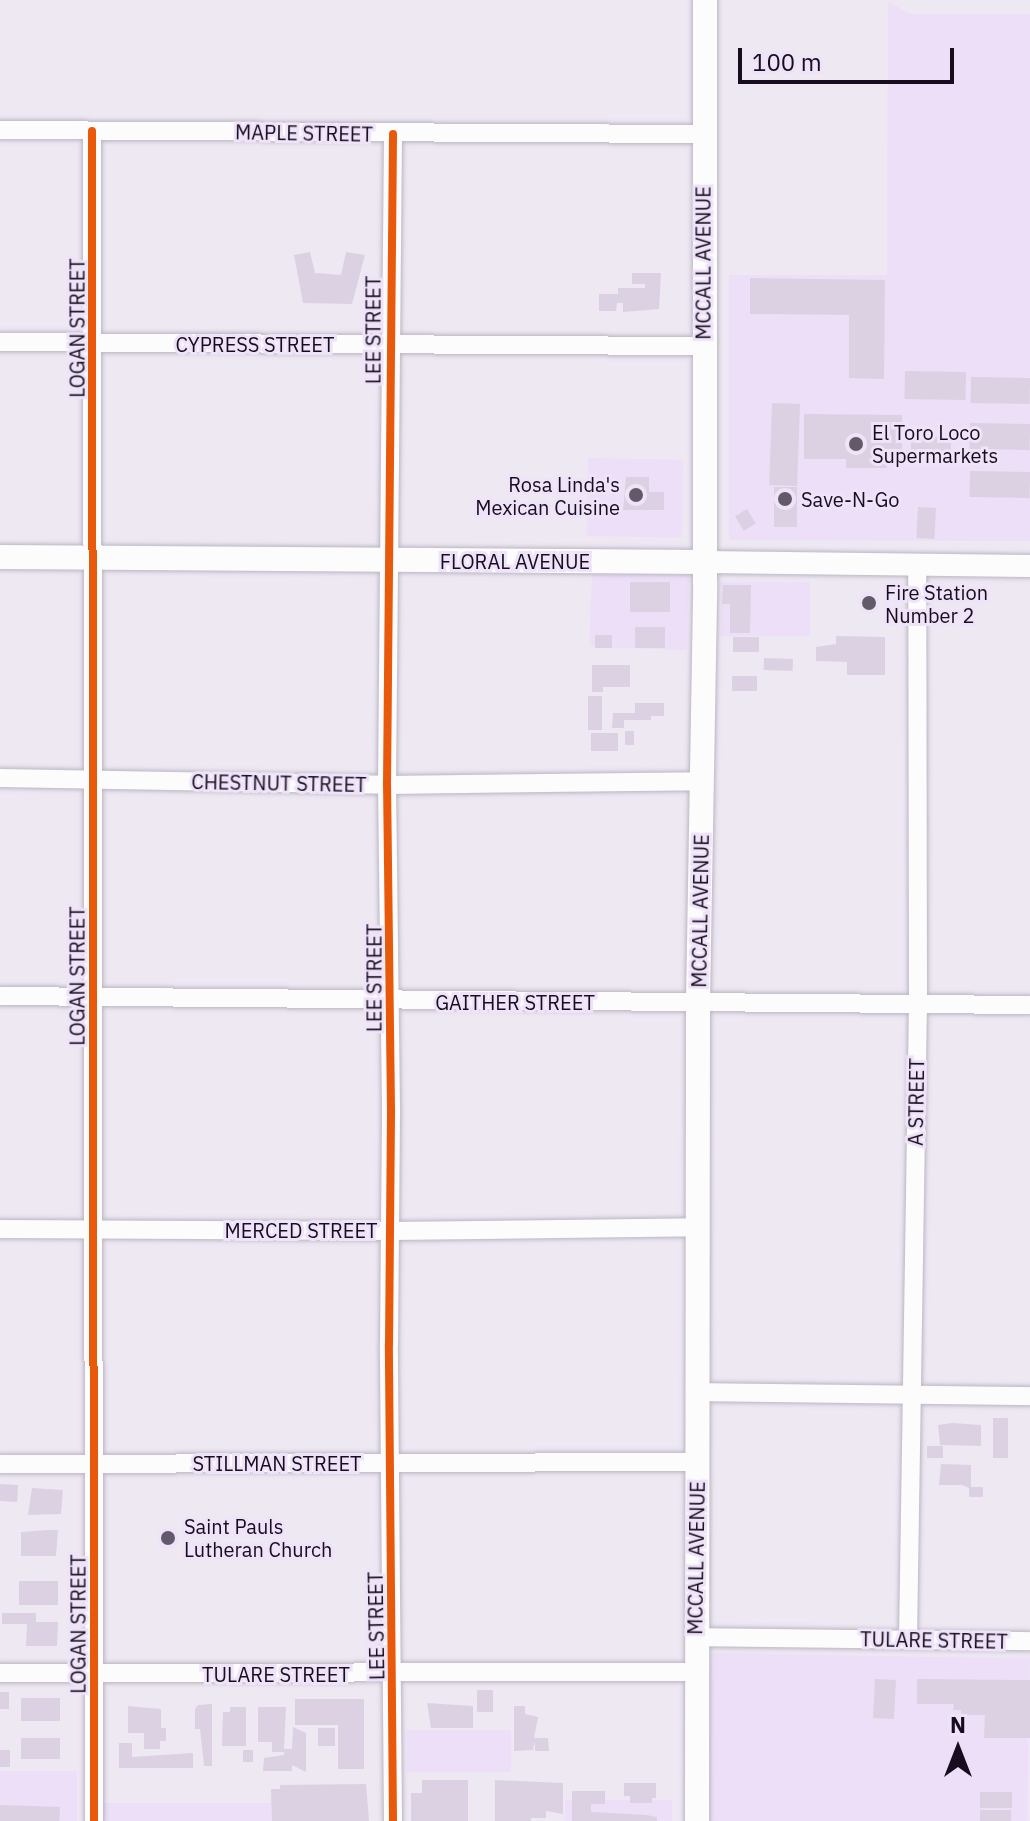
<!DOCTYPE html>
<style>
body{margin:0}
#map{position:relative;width:1030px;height:1821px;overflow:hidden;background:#eee8f3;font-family:"IBM Plex Sans",sans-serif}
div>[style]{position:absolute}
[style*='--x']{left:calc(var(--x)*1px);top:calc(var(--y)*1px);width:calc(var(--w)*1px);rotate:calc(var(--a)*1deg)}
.built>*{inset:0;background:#ecdff7;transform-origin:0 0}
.building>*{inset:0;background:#dbd1e2;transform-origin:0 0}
.roads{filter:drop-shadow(0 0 2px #bcb5c3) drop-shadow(0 0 2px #bcb5c3)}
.minor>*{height:18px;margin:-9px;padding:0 9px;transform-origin:9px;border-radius:9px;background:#fcfcfd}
.tertiary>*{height:22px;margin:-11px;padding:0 11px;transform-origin:11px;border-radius:11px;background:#fcfcfd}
.secondary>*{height:24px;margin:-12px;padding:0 12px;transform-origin:12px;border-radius:12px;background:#fcfcfd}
.cycleway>*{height:8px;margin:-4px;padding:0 4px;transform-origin:4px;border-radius:4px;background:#e8590c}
.dots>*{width:22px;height:22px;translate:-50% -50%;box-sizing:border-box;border:4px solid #eee3f8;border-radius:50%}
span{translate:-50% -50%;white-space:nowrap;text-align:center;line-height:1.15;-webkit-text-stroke:6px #eee3f8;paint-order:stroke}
.street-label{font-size:20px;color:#170d1e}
.poi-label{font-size:20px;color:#170d1e}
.left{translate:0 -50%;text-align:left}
.right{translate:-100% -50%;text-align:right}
.north{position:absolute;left:918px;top:1709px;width:80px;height:80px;-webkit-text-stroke:6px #eee3f8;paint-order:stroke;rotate:0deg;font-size:22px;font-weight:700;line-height:32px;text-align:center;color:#170d1e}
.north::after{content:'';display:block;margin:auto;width:28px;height:36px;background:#170d1e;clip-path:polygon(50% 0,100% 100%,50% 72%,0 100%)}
.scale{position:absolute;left:738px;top:48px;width:216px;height:36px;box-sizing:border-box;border:4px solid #170d1e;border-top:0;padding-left:10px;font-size:24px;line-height:28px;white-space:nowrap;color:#170d1e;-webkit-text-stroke:6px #eee3f8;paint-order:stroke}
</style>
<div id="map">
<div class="built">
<i style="clip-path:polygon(888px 1px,910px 14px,1030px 14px,1030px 541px,729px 540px,729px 275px,887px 275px)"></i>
<i style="left:588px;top:458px;width:95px;height:78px;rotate:1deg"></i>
<i style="left:689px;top:575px;width:75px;height:97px;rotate:92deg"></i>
<i style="left:810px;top:582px;width:54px;height:89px;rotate:90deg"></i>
<i style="left:710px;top:1653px;width:320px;height:168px;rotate:1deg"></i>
<i style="left:511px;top:1730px;width:42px;height:104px;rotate:90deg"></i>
<i style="left:0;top:1771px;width:77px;height:50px"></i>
<i style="left:672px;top:1800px;width:21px;height:107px;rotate:90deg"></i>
<i style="left:358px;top:1803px;width:18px;height:260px;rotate:90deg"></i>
</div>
<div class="building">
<i style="clip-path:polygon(310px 252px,315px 273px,329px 274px,341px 275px,346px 252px,365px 255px,352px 304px,303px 303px,294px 255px)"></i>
<i style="clip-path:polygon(632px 273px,661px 273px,659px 309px,623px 312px,623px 303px,617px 303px,616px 311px,599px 311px,599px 294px,618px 294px,618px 288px,645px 288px,645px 284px,632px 284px)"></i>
<i style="clip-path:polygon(750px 278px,885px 280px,884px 379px,849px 378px,849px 315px,750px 314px)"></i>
<i style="left:905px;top:371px;width:61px;height:28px;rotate:1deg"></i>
<i style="left:971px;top:377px;width:59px;height:26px;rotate:1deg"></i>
<i style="left:772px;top:403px;width:28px;height:82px;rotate:2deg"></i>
<i style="clip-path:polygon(804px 414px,902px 415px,902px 460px,887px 460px,887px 468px,846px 468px,846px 459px,804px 459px)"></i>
<i style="left:970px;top:423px;width:60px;height:26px;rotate:1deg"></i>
<i style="left:911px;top:437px;width:40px;height:25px"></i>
<i style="left:970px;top:471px;width:60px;height:26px;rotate:1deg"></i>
<i style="clip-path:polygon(626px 477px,649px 477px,649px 492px,664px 492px,664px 510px,623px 510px)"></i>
<i style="left:774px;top:487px;width:23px;height:40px"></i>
<i style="left:918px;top:507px;width:18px;height:31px;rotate:3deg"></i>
<i style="left:747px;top:509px;width:17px;height:14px;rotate:59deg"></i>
<i style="left:630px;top:582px;width:40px;height:30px"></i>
<i style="clip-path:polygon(723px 585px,751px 585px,750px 633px,730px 633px,730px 604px,722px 604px)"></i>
<i style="left:635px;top:627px;width:30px;height:21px"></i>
<i style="left:595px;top:635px;width:17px;height:13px"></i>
<i style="clip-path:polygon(836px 636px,885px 637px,885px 675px,847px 675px,847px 662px,816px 661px,816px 647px,836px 644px)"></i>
<i style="left:733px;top:637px;width:26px;height:15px"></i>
<i style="left:764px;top:658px;width:29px;height:12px;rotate:2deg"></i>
<i style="clip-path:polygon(592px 665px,630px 665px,630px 687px,603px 687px,603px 692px,592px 692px)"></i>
<i style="left:732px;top:676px;width:25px;height:15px"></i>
<i style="left:588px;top:696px;width:14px;height:34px"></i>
<i style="clip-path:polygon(635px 703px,664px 703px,664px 716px,651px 716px,651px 720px,624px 720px,624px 728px,612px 728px,613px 713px,635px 713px)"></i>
<i style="left:625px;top:731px;width:9px;height:14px"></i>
<i style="left:591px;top:733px;width:27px;height:18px"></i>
<i style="left:993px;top:1418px;width:15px;height:40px"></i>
<i style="clip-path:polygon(952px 1423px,981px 1425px,981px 1446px,940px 1445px,938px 1425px)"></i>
<i style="left:927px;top:1446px;width:16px;height:12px"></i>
<i style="clip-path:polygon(941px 1464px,971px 1465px,971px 1487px,983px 1487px,983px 1497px,969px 1497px,969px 1488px,962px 1485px,939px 1485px)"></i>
<i style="left:0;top:1484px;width:18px;height:17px;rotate:3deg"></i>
<i style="clip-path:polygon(32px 1488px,63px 1490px,61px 1514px,28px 1515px)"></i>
<i style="clip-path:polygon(48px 1530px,58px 1530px,56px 1556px,21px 1556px,21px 1532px)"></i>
<i style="left:19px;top:1581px;width:39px;height:24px"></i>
<i style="clip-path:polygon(2px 1613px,36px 1613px,36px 1622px,58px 1622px,57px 1646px,26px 1646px,27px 1624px,2px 1624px)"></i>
<i style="left:875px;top:1679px;width:21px;height:39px;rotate:3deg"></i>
<i style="clip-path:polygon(917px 1679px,1030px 1680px,1030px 1738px,984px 1738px,985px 1715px,961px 1715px,961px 1710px,953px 1710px,954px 1704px,917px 1704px)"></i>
<i style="left:477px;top:1690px;width:16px;height:22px"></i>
<i style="left:0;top:1692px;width:9px;height:17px"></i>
<i style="left:21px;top:1698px;width:39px;height:23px"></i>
<i style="clip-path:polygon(295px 1699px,364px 1699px,364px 1769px,338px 1769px,338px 1725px,295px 1725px)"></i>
<i style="clip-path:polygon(427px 1703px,473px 1706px,473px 1728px,431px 1728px)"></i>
<i style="clip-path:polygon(212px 1704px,212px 1766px,204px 1766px,200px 1729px,195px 1729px,195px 1709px,198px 1705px)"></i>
<i style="clip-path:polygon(128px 1706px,161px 1709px,161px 1728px,166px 1728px,166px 1741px,160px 1741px,160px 1749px,144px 1749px,144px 1733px,128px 1733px)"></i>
<i style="clip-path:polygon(514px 1706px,525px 1706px,525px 1714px,538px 1717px,534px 1738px,548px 1738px,549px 1751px,535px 1751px,535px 1741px,533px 1750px,514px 1751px)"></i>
<i style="clip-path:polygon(230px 1707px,246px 1707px,246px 1746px,222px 1746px,223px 1712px,230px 1712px)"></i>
<i style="clip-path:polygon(258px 1707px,286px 1707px,284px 1749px,292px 1749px,293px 1727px,306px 1733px,306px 1772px,292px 1765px,292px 1771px,263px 1771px,264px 1758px,284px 1755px,284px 1752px,272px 1752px,272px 1742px,258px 1742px)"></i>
<i style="left:318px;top:1728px;width:17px;height:18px"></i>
<i style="left:21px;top:1738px;width:39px;height:21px"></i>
<i style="clip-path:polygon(119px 1743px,132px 1743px,132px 1757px,193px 1753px,193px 1768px,119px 1768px)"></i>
<i style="left:0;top:1750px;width:10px;height:17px"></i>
<i style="left:243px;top:1750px;width:10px;height:12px"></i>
<i style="clip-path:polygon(422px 1780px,468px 1780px,468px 1821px,411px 1821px,411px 1793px,422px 1793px)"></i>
<i style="clip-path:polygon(495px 1780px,563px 1783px,563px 1814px,546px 1811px,546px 1818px,531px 1818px,531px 1821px,495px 1821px)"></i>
<i style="clip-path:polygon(624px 1783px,656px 1783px,656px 1798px,652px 1798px,652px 1803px,630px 1803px,630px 1796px,624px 1796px)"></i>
<i style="clip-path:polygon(366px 1784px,369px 1821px,272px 1821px,271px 1789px,280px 1789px,280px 1785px)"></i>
<i style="clip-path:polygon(572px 1791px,605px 1791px,605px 1804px,591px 1804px,591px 1812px,646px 1815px,657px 1817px,657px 1821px,572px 1821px)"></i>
<i style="left:980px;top:1792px;width:32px;height:16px"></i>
<i style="left:0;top:1805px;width:60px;height:16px;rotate:2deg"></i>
<i style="left:980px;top:1810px;width:31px;height:11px"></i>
</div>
<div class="roads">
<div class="minor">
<i style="--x:0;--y:130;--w:704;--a:0.33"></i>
<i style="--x:92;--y:131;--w:1690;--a:89.93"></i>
<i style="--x:0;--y:342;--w:703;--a:0.33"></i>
<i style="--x:0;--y:778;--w:387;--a:1"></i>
<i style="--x:387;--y:785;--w:316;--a:-0.7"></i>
<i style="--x:0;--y:996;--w:1030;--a:0.5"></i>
<i style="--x:0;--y:1229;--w:391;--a:0.3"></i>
<i style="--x:391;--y:1231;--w:308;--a:-0.7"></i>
<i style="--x:698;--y:1392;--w:332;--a:0.7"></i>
<i style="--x:0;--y:1464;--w:697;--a:-0.16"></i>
<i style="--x:695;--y:1637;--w:335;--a:0.7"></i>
<i style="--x:908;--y:1639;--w:637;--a:-89.1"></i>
<i style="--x:918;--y:1002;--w:438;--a:-90.1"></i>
<i style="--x:0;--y:1673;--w:696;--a:-0.08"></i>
<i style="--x:393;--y:1821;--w:477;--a:-90.5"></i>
<i style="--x:389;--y:1344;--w:235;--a:-89.5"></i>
<i style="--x:391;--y:1109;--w:324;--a:-90.7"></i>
<i style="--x:387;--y:785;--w:651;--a:-89.47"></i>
</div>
<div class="tertiary">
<i style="--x:705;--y:562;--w:325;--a:0.7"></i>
</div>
<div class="secondary">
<i style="--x:0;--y:557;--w:705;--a:0.41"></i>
<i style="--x:697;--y:1821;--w:820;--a:-89.93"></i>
<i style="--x:698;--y:1001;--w:418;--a:-89"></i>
<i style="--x:705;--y:583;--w:583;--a:-90"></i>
</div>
</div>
<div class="cycleway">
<i style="--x:92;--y:131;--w:1690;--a:89.93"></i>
<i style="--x:393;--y:1821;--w:477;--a:-90.5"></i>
<i style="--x:389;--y:1344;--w:235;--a:-89.5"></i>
<i style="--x:391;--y:1109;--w:324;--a:-90.7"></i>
<i style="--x:387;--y:785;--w:651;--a:-89.47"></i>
</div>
<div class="dots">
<i style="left:856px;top:444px;background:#625a69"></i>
<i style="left:636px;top:495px;background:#625a69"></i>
<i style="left:785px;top:499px;background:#625a69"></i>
<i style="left:869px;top:603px;background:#625a69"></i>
<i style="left:168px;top:1538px;background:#625a69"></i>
</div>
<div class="street-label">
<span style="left:304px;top:133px;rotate:1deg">MAPLE STREET</span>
<span style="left:703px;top:263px;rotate:-90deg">MCCALL AVENUE</span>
<span style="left:77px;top:328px;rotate:-90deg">LOGAN STREET</span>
<span style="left:373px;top:330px;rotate:-90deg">LEE STREET</span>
<span style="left:255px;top:344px">CYPRESS STREET</span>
<span style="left:515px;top:561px">FLORAL AVENUE</span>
<span style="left:279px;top:783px;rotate:1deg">CHESTNUT STREET</span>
<span style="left:700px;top:911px;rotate:-89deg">MCCALL AVENUE</span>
<span style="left:77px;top:976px;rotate:-90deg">LOGAN STREET</span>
<span style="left:374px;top:978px;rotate:-90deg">LEE STREET</span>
<span style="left:515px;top:1002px">GAITHER STREET</span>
<span style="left:916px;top:1102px;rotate:-89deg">A STREET</span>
<span style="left:301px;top:1230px">MERCED STREET</span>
<span style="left:277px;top:1463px">STILLMAN STREET</span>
<span style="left:696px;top:1558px;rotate:-89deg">MCCALL AVENUE</span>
<span style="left:78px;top:1624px;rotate:-90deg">LOGAN STREET</span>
<span style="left:376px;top:1626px;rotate:-91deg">LEE STREET</span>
<span style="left:934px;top:1640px;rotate:1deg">TULARE STREET</span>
<span style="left:276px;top:1674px">TULARE STREET</span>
</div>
<div class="poi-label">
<span class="left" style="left:872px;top:444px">El Toro Loco<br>Supermarkets</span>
<span class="right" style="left:620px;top:496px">Rosa Linda's<br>Mexican Cuisine</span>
<span class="left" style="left:801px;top:499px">Save-N-Go</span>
<span class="left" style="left:885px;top:604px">Fire Station<br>Number 2</span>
<span class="left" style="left:184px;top:1538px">Saint Pauls<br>Lutheran Church</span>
</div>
<div class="north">N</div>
<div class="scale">100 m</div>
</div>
